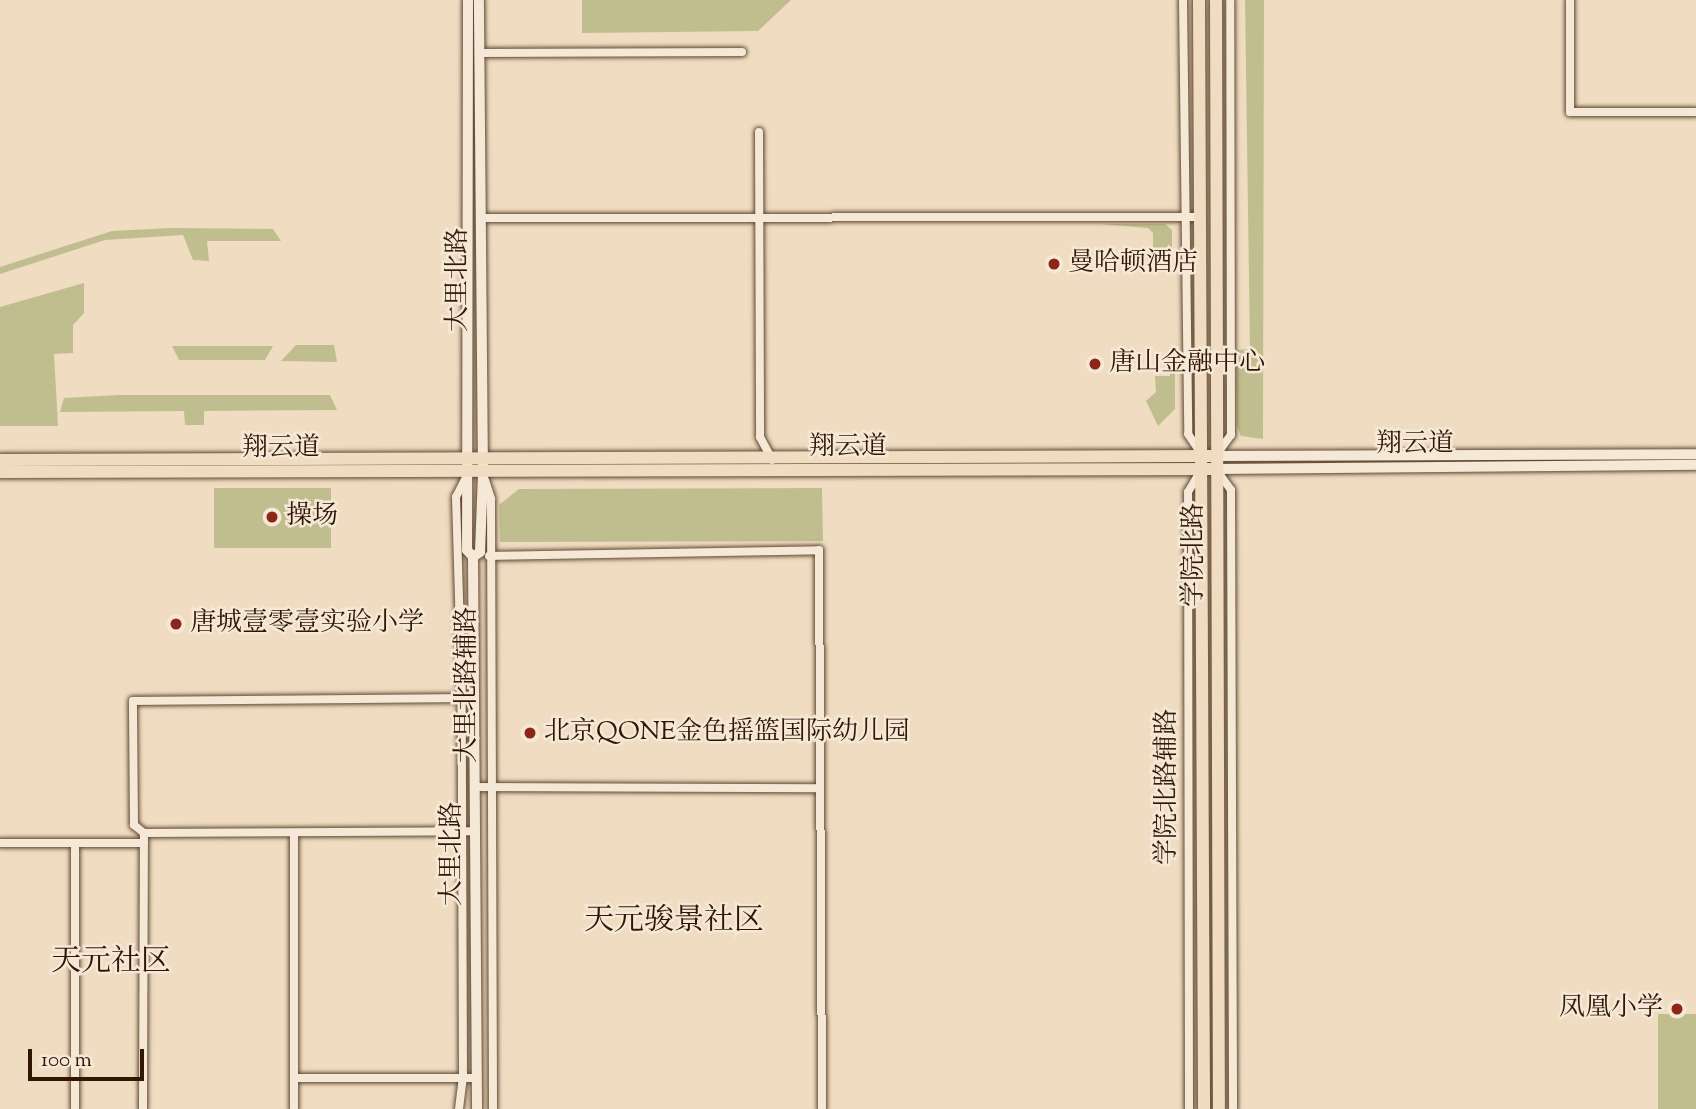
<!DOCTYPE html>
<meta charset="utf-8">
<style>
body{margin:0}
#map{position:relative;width:1696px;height:1109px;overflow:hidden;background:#efdcc1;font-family:"Sorts Mill Goudy","Noto Serif SC",serif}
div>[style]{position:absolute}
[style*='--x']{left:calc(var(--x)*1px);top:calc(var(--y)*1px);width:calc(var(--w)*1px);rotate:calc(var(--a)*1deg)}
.green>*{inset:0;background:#c0be8e;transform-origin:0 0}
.roads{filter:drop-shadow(0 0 2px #604832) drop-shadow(0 0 2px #604832)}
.street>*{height:8px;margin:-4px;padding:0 4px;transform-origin:4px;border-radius:4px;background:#f5e8d7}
.secondary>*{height:10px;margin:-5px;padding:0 5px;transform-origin:5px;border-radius:5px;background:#f5e8d7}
.primary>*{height:12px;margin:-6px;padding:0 6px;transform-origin:6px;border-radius:6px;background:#efdcc1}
.dots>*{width:19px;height:19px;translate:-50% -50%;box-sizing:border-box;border:4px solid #f5e8d7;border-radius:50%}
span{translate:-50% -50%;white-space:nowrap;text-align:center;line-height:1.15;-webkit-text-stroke:5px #f5e8d7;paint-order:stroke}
.poi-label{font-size:26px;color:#301603}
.left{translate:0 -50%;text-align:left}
.right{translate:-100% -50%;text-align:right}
.street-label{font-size:26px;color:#301603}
.quarter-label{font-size:30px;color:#301603}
.scale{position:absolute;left:28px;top:1049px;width:116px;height:32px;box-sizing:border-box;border:4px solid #301603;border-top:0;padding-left:9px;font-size:21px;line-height:24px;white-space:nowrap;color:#301603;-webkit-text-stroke:5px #f5e8d7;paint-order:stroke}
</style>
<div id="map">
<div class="green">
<i style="clip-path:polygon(582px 0,791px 0,758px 31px,582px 33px)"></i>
<i style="clip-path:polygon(1245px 0,1264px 0,1263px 439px,1241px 436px,1237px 426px,1236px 350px,1250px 349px)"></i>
<i style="clip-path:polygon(1100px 224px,1165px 224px,1172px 230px,1172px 271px,1147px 271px,1147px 265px,1153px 265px,1153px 233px,1148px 228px)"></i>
<i style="clip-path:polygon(170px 228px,273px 229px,281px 241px,207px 241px,209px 261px,193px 260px,183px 235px,105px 240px,0 274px,0 267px,112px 231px)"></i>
<i style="clip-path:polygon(84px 283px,84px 313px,73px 325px,73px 353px,54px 354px,58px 426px,0 426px,0 307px)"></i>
<i style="clip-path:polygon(296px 345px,334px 345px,337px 362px,281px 361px)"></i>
<i style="clip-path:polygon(172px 346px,273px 346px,265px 360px,179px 360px)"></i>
<i style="clip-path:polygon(1170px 372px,1175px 372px,1175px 409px,1158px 426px,1146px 401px,1156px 392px,1155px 376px,1170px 376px)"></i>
<i style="clip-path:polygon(120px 395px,330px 395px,337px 410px,204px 411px,204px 425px,185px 425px,184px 411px,60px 412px,64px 398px)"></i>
<i style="left:214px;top:488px;width:117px;height:60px"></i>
<i style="clip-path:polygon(822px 488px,823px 541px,500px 542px,499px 505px,519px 489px)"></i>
<i style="left:1696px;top:1014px;width:95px;height:38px;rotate:90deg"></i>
</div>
<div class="roads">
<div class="street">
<i style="--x:1183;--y:0;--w:434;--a:89.3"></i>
<i style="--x:1188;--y:434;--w:22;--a:56"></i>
<i style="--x:1570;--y:0;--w:112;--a:90"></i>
<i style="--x:1570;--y:112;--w:126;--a:0"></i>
<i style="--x:480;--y:53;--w:262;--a:-0.2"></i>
<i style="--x:759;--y:132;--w:305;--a:89.8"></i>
<i style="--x:760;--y:437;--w:26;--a:62"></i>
<i style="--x:481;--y:218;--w:719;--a:-0.08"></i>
<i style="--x:1217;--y:454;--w:24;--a:-54"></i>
<i style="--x:1231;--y:435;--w:435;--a:-90.1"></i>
<i style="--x:1218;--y:472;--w:22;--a:54"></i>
<i style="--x:1231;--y:490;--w:619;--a:89.81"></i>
<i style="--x:485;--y:480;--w:20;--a:72"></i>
<i style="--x:491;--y:499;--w:610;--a:89.81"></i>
<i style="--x:489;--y:556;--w:330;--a:-1"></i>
<i style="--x:819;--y:550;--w:559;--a:89.69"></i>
<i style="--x:475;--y:787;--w:345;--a:0.2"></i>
<i style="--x:144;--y:833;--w:13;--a:-141"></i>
<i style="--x:134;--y:825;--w:124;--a:-90.5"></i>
<i style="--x:133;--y:701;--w:333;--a:-0.5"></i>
<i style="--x:0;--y:843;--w:144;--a:0"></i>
<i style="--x:75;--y:843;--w:266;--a:90"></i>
<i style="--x:294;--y:1078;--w:182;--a:0"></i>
<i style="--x:143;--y:1109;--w:276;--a:-89.8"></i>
<i style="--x:144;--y:833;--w:331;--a:-0.3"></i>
<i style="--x:294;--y:1109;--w:276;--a:-90"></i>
<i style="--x:459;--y:1109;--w:31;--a:-83"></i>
<i style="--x:463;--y:1078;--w:379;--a:-90.2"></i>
<i style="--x:462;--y:699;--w:202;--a:-91.7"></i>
<i style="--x:456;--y:497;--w:25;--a:-63"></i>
<i style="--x:1189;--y:1109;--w:617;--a:-90.09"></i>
<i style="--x:1188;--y:492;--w:21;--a:-59"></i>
</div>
<div class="secondary">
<i style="--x:468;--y:0;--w:550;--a:90.1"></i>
<i style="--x:467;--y:550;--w:9;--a:49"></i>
<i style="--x:473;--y:557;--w:552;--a:89.58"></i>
<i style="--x:1215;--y:456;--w:481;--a:-0.2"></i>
<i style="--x:1216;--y:469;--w:480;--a:-0.5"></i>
<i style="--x:473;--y:557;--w:9;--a:-36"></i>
<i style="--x:480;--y:552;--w:79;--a:-87.8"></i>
<i style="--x:483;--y:473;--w:473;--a:-90.5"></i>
</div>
<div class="primary">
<i style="--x:1199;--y:0;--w:1109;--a:89.74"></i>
<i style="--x:1216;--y:0;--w:1109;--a:89.85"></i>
<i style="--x:0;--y:460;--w:1215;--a:-0.19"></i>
<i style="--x:0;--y:472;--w:1216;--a:-0.14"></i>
</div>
</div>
<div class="dots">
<i style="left:1054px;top:264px;background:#8f2418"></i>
<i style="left:1095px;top:364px;background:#8f2418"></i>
<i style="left:272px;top:517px;background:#8f2418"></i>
<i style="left:176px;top:624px;background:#8f2418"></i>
<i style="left:530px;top:733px;background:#8f2418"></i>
<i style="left:1677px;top:1009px;background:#8f2418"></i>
</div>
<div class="poi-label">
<span class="left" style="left:1068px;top:264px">曼哈顿酒店</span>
<span class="left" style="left:1109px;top:364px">唐山金融中心</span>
<span class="left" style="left:286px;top:517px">操场</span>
<span class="left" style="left:190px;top:624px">唐城壹零壹实验小学</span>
<span class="left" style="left:544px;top:733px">北京QONE金色摇篮国际幼儿园</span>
<span class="right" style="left:1663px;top:1009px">凤凰小学</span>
</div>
<div class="street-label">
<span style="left:459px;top:280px;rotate:-90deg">大里北路</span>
<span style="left:1415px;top:445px">翔云道</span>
<span style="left:848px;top:448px">翔云道</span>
<span style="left:281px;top:449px">翔云道</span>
<span style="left:1195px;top:555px;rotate:-90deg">学院北路</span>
<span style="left:468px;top:685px;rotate:-90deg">大里北路辅路</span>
<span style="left:1168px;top:787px;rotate:-90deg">学院北路辅路</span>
<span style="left:453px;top:854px;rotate:-90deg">大里北路</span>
</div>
<div class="quarter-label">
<span style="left:674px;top:922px">天元骏景社区</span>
<span style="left:111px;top:963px">天元社区</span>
</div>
<div class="scale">100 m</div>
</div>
